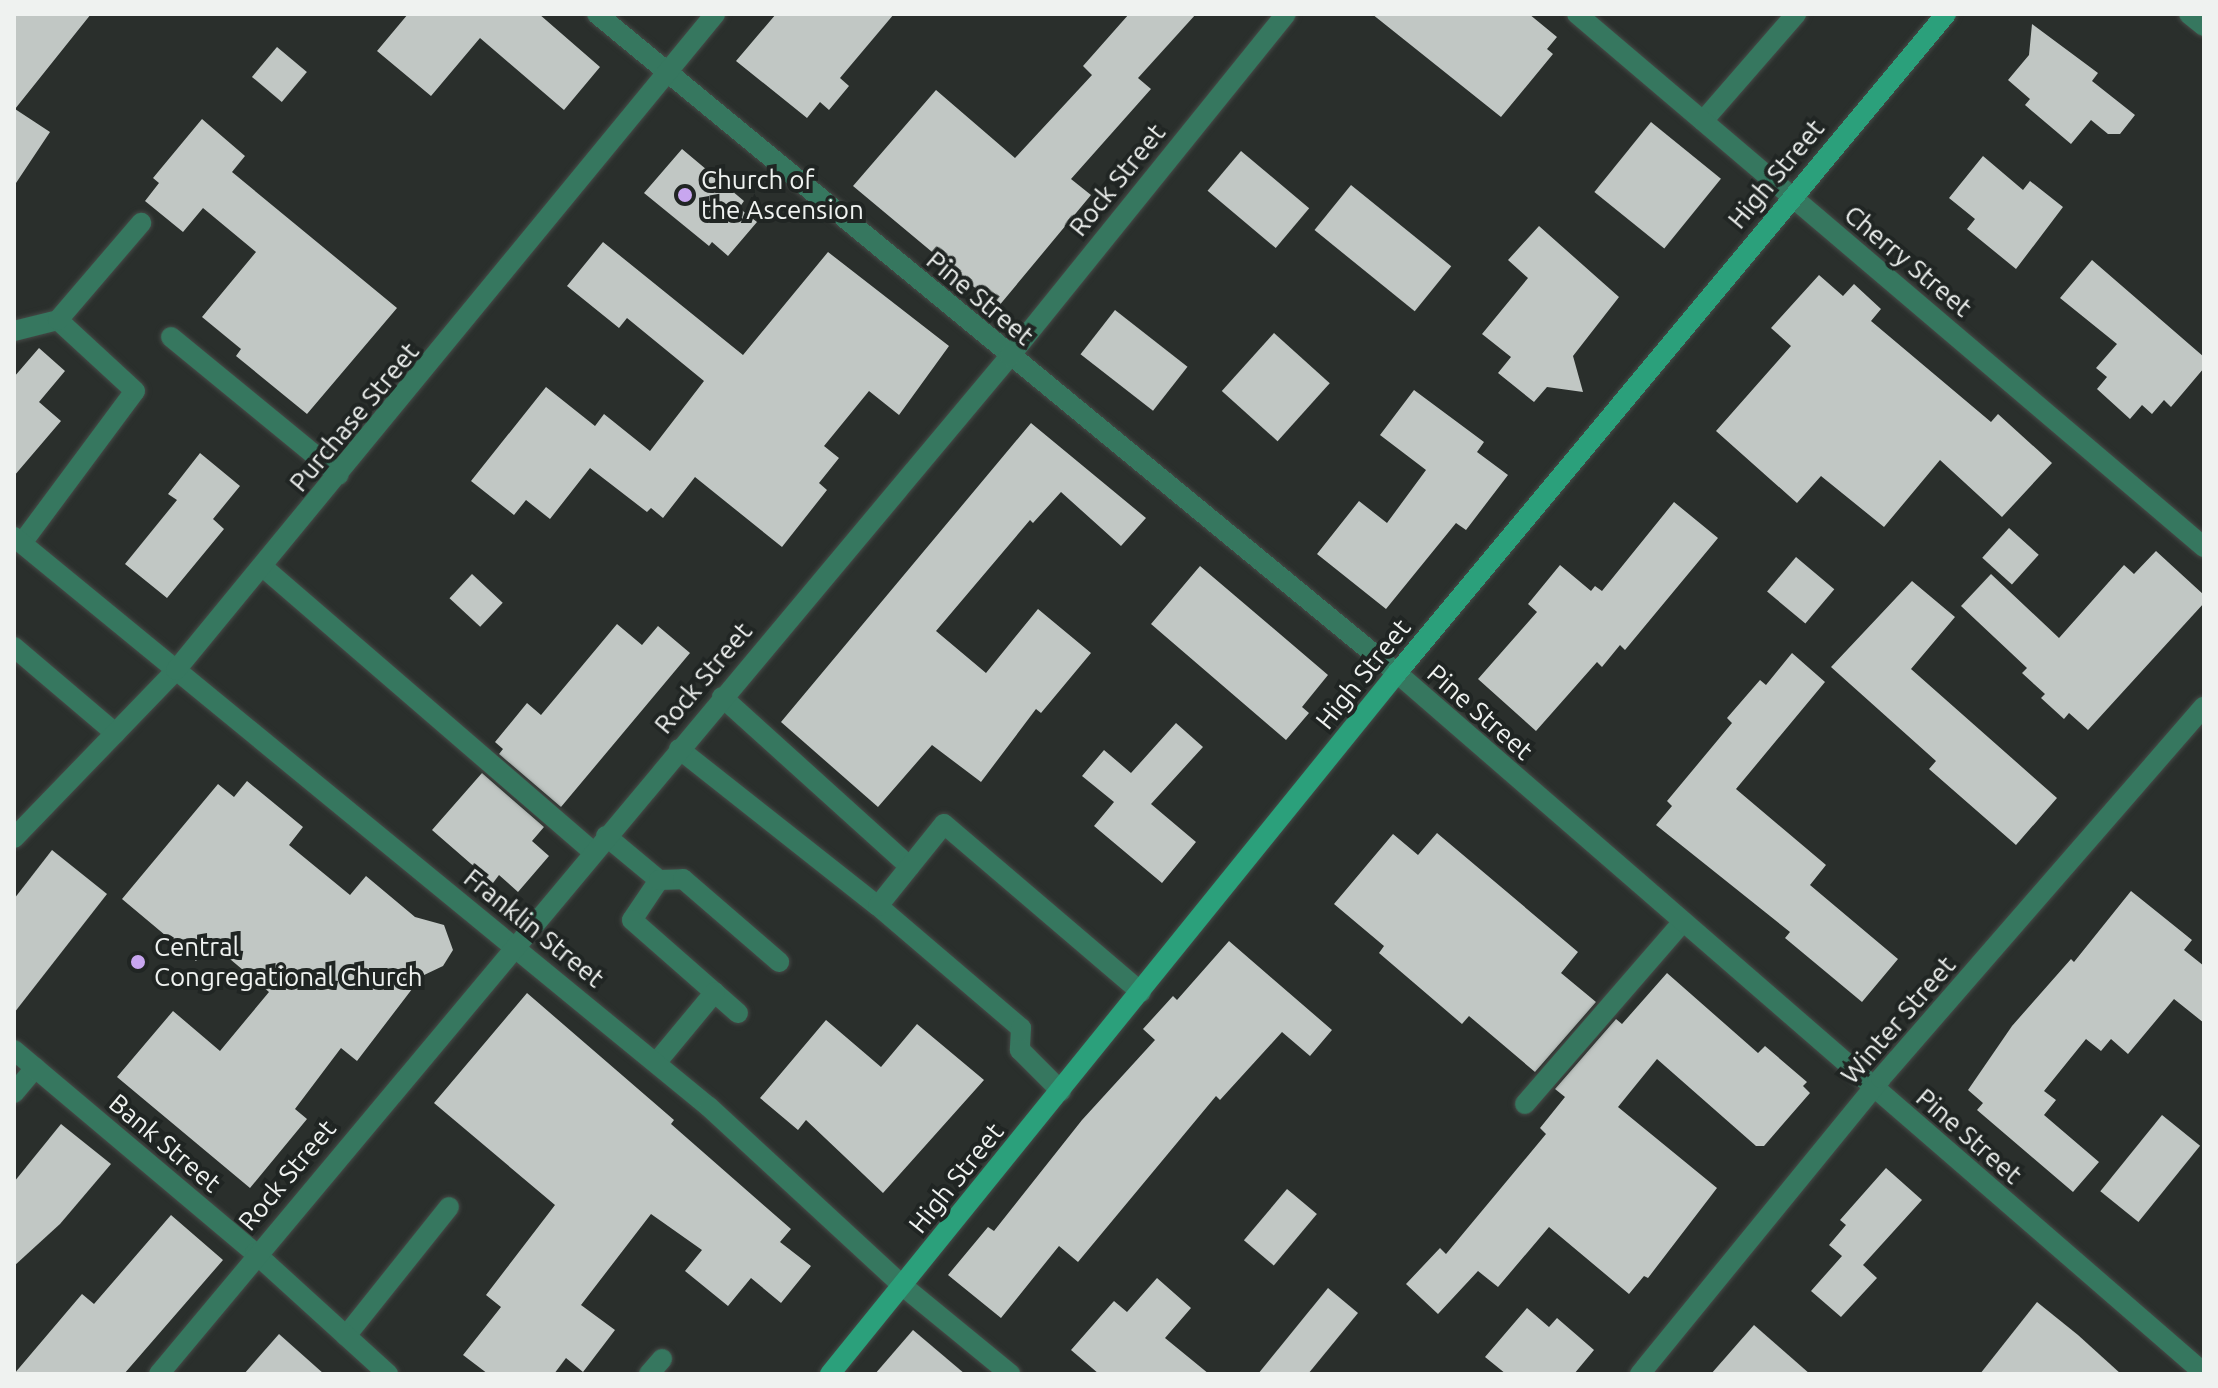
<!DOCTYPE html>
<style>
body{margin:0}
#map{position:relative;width:2218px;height:1388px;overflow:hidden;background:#2a2f2c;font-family:Ubuntu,sans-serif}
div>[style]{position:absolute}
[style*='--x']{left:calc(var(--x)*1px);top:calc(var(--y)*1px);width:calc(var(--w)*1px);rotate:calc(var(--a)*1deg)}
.building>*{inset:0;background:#c1c7c4;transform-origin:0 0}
.roads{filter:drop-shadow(0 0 2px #464a47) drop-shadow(0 0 2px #464a47)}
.lane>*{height:20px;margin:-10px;padding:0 10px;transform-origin:10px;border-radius:10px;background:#36775f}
.street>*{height:20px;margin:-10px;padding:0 10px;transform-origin:10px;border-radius:10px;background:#36775f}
.secondary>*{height:20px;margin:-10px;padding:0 10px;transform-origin:10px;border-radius:10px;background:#2ba07b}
.dots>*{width:22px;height:22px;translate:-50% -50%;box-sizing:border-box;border:4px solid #202523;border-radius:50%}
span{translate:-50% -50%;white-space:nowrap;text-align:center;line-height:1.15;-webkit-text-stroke:8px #202523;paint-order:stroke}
.street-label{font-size:26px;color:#eff2f0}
.poi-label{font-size:26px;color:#eff2f0}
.left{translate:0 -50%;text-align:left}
.frame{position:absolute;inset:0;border:16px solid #eff2f0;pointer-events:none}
</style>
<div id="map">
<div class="building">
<i style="clip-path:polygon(14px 14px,91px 14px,15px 109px,50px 132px,14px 186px)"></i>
<i style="clip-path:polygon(408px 14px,539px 14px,600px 67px,564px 110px,480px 38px,431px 96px,377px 51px)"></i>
<i style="clip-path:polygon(776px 14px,894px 14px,840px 78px,849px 86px,829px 110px,820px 102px,807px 118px,736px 61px)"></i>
<i style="clip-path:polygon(1129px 14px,1196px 14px,1138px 78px,1151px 89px,1071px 179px,1091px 195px,998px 307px,853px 186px,936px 90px,1015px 158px,1092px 75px,1083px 66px)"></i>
<i style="clip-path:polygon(1372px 14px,1529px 14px,1557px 37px,1547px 49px,1553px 54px,1501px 117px)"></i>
<i style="clip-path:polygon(2032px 24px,2098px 73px,2092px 81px,2135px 115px,2120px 134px,2108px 134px,2091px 120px,2071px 144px,2025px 105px,2030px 99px,2008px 80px,2029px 55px)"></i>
<i style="left:277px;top:47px;width:39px;height:39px;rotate:40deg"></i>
<i style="clip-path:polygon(202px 119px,245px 156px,232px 172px,397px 308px,307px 414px,236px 356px,241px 349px,202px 317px,256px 252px,203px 208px,183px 232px,145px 201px,159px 183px,153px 178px)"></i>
<i style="left:1651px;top:122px;width:90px;height:90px;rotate:39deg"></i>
<i style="clip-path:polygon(682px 149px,744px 201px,739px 208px,757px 222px,728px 256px,712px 242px,709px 246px,644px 193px)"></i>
<i style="left:1241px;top:151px;width:89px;height:52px;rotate:40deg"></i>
<i style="clip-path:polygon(1983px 156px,2023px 190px,2030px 181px,2063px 207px,2016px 269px,1967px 229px,1975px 219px,1949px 198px)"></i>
<i style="left:1351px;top:185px;width:129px;height:58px;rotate:39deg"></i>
<i style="clip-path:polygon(1539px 226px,1619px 297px,1573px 356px,1583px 392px,1547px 387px,1534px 402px,1498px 373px,1511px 357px,1482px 334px,1528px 278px,1508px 260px)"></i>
<i style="clip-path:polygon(603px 242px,743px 355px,828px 252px,949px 346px,899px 415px,869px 391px,824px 446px,839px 458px,819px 483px,827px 490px,782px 547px,695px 477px,663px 518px,651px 508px,647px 512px,590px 468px,550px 519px,526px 500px,514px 515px,471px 481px,546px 387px,595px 426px,604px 414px,650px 451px,704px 381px,627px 318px,619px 328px,567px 286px)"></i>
<i style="clip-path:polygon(2092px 260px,2204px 357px,2204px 368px,2171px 407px,2164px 400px,2152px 414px,2142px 405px,2130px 419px,2097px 389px,2107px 377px,2096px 368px,2117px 344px,2060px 298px)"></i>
<i style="clip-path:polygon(1819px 275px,1843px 296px,1854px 284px,1881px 309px,1871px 321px,1991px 422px,1998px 414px,2052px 463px,2002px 517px,1940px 460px,1884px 527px,1821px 476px,1797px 503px,1716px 431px,1791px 346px,1771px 328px)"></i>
<i style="left:1115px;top:310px;width:92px;height:56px;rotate:38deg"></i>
<i style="left:1274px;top:333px;width:75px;height:78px;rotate:42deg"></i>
<i style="clip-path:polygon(39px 348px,65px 371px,39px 402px,61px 421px,14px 476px,14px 377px)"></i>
<i style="clip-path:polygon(1414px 390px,1484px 442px,1477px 452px,1508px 475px,1466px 530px,1456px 523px,1386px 609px,1317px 554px,1359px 501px,1387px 523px,1426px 470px,1380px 435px)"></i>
<i style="clip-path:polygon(1031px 423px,1146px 518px,1121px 546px,1061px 492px,1033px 523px,1030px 520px,936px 631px,986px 673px,1038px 609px,1091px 653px,1041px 713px,1036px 709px,981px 782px,932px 745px,878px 807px,781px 722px)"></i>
<i style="clip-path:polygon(200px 453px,240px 486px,213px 519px,224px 529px,167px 598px,125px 564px,177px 500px,168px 494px)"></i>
<i style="clip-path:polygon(1674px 502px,1718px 538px,1625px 650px,1620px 645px,1602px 667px,1597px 662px,1536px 731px,1478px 679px,1537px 612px,1528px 604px,1560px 565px,1591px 591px,1595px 586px,1602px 591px)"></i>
<i style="left:2009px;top:528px;width:40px;height:40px;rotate:42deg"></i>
<i style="clip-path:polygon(2156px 551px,2204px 595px,2204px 603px,2088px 730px,2069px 713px,2064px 719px,2041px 698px,2045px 694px,2022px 673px,2027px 668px,1961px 606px,1991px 574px,2059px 638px,2124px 565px,2134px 574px)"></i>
<i style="left:1796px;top:557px;width:50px;height:45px;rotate:40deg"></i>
<i style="clip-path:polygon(1200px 566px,1328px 675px,1302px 707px,1309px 713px,1286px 740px,1151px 624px)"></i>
<i style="left:472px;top:574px;width:42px;height:33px;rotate:43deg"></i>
<i style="clip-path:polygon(1912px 581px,1955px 617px,1911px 669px,2057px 798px,2016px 845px,1929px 769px,1936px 761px,1831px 667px)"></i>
<i style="clip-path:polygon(617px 624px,642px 645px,658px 626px,690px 653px,561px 807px,499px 754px,503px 749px,495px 742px,527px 703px,541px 715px)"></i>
<i style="clip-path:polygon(1792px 653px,1825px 682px,1736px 789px,1826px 865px,1810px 885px,1898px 959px,1862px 1002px,1785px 938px,1790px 932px,1656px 825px,1672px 806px,1667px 801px,1732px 723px,1727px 718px,1760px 680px,1766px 685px)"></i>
<i style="clip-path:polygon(1176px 723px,1203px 747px,1151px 804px,1196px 842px,1162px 883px,1094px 826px,1114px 802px,1082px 776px,1104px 750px,1131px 773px)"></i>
<i style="clip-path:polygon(482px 773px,544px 827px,532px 841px,549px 856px,518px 892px,499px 875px,493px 883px,432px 830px)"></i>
<i style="clip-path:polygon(247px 781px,303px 827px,289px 845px,350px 895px,366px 876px,415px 917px,444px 925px,453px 950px,443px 966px,422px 976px,357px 1061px,341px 1048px,295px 1109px,307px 1119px,250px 1188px,117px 1077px,173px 1011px,220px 1051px,269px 992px,211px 943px,196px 961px,122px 899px,218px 784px,234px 797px)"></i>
<i style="clip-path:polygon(1437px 833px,1578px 952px,1561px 973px,1596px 1002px,1535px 1072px,1469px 1016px,1462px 1024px,1379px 953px,1384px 946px,1334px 904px,1393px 834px,1418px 855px)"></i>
<i style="clip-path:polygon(52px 850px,107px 894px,14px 1013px,14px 899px)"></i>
<i style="clip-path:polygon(2131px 891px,2192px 940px,2184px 950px,2204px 966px,2204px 1023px,2174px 999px,2128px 1054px,2111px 1039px,2101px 1051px,2086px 1039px,2044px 1091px,2056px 1100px,2044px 1115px,2099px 1162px,2073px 1192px,1977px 1110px,1983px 1103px,1968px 1090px,2012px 1026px,2071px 959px,2074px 962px)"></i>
<i style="clip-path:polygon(1229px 941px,1332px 1030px,1310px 1056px,1282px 1032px,1220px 1100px,1216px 1096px,1078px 1262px,1059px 1246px,1001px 1318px,948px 1275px,988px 1227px,994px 1231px,1082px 1120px,1155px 1040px,1143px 1029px,1173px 996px,1177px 1000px)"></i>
<i style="clip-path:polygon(1667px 973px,1758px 1053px,1765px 1046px,1807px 1082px,1803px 1086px,1810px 1093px,1764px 1146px,1756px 1146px,1657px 1059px,1618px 1107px,1717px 1188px,1648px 1278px,1644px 1276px,1629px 1294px,1549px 1227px,1498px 1287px,1478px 1271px,1438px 1314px,1406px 1284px,1440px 1248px,1446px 1254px,1546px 1134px,1540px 1128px,1565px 1097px,1555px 1089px,1616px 1019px,1622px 1024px)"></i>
<i style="clip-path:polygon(527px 993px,674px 1120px,671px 1124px,791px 1229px,780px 1242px,811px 1266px,781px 1303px,751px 1278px,728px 1306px,685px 1271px,702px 1250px,651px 1214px,581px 1305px,615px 1330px,583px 1372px,566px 1358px,554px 1374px,488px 1374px,463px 1355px,501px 1307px,486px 1295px,555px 1205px,434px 1103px)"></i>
<i style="clip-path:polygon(826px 1020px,881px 1067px,917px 1024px,984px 1080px,883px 1193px,806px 1120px,798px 1130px,760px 1098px)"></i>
<i style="left:2162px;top:1115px;width:49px;height:98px;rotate:39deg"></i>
<i style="clip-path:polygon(61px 1124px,111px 1164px,60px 1224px,14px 1266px,14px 1182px)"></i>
<i style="clip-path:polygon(1886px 1168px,1922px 1200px,1863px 1265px,1877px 1278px,1841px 1317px,1811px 1291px,1842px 1256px,1829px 1245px,1846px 1225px,1840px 1220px)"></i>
<i style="left:1287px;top:1189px;width:39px;height:67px;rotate:40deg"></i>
<i style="clip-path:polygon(171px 1215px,223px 1260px,124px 1374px,14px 1374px,82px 1294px,94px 1304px)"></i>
<i style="clip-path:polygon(1157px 1278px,1191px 1308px,1165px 1338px,1209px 1374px,1099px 1374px,1071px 1350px,1114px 1301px,1127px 1312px)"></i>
<i style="clip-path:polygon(1328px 1288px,1358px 1313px,1308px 1374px,1258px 1374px)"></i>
<i style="clip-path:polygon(2037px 1302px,2078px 1335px,2121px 1374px,1980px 1374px)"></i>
<i style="clip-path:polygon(1527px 1308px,1549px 1327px,1557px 1318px,1594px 1350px,1574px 1374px,1506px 1374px,1485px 1357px)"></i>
<i style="clip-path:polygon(1754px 1325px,1810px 1374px,1711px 1374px)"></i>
<i style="clip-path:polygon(913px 1330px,965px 1374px,875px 1374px)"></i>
<i style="clip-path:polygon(279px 1334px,324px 1374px,244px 1374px)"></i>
</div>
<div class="roads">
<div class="lane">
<i style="--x:2189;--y:14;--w:19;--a:39"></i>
<i style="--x:1703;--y:121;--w:142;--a:-49"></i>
<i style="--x:14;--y:331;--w:45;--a:-14"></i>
<i style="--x:171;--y:337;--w:217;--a:39.4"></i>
<i style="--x:22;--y:543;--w:189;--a:-53.4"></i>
<i style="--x:135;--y:391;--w:105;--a:-137.3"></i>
<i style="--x:58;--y:320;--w:128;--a:-49.4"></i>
<i style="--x:263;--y:567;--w:436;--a:40.8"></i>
<i style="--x:14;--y:647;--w:133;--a:40.4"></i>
<i style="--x:722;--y:697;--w:253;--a:42.1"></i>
<i style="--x:679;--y:749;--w:253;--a:38.3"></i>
<i style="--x:878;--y:906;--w:188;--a:40.5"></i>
<i style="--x:1021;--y:1028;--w:22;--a:93"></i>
<i style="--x:1020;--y:1050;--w:58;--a:45"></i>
<i style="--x:606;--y:836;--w:69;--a:39.7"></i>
<i style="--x:659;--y:880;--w:48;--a:124"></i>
<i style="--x:632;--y:920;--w:141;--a:41.3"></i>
<i style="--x:659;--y:880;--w:24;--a:-2"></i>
<i style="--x:683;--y:879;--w:127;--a:40.8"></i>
<i style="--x:878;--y:906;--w:105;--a:-51.2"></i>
<i style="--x:944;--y:824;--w:259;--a:40.5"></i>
<i style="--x:656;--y:1063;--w:92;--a:-50.3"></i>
<i style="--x:14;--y:1093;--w:33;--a:-50"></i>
<i style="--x:1525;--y:1104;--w:240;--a:-49.1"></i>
<i style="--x:346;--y:1336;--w:165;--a:-51.4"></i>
<i style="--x:649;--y:1374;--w:20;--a:-49"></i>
</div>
<div class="street">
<i style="--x:597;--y:14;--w:1036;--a:39.48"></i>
<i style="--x:1397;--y:673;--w:1068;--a:40.94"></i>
<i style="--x:1577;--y:14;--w:823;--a:40.37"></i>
<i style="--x:14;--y:537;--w:899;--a:39.36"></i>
<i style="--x:709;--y:1107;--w:264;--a:42.7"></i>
<i style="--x:903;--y:1286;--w:139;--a:39.4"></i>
<i style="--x:14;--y:838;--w:233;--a:-46"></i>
<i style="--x:176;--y:670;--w:849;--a:-50.59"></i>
<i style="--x:14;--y:1050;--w:315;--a:40.1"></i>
<i style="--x:255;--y:1253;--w:180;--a:42.3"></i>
<i style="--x:159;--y:1374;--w:1327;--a:-50.11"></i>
<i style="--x:1010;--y:356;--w:439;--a:-51.1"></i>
<i style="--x:1640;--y:1374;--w:382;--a:-50.8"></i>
<i style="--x:1881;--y:1078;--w:492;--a:-49"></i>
</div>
<div class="secondary">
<i style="--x:830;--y:1374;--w:902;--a:-51.03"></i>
<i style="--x:1397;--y:673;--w:858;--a:-50.2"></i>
</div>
</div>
<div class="dots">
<i style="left:685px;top:195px;background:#c8a6ef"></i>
<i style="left:138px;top:962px;background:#c8a6ef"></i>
</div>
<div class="street-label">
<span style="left:1776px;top:174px;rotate:-50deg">High Street</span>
<span style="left:1117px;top:180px;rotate:-51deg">Rock Street</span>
<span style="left:1908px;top:261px;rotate:40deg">Cherry Street</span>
<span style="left:980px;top:298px;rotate:40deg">Pine Street</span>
<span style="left:354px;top:417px;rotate:-50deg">Purchase Street</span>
<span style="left:1363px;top:674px;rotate:-51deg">High Street</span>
<span style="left:703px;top:678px;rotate:-50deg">Rock Street</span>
<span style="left:1480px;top:712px;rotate:41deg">Pine Street</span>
<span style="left:534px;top:928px;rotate:39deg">Franklin Street</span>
<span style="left:1898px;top:1020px;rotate:-49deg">Winter Street</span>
<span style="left:1969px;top:1136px;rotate:41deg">Pine Street</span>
<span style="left:165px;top:1143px;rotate:40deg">Bank Street</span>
<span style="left:287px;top:1175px;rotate:-50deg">Rock Street</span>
<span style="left:956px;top:1178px;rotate:-51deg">High Street</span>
</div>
<div class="poi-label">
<span class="left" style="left:701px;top:195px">Church of<br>the Ascension</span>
<span class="left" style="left:154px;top:962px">Central<br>Congregational Church</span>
</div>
<div class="frame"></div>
</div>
